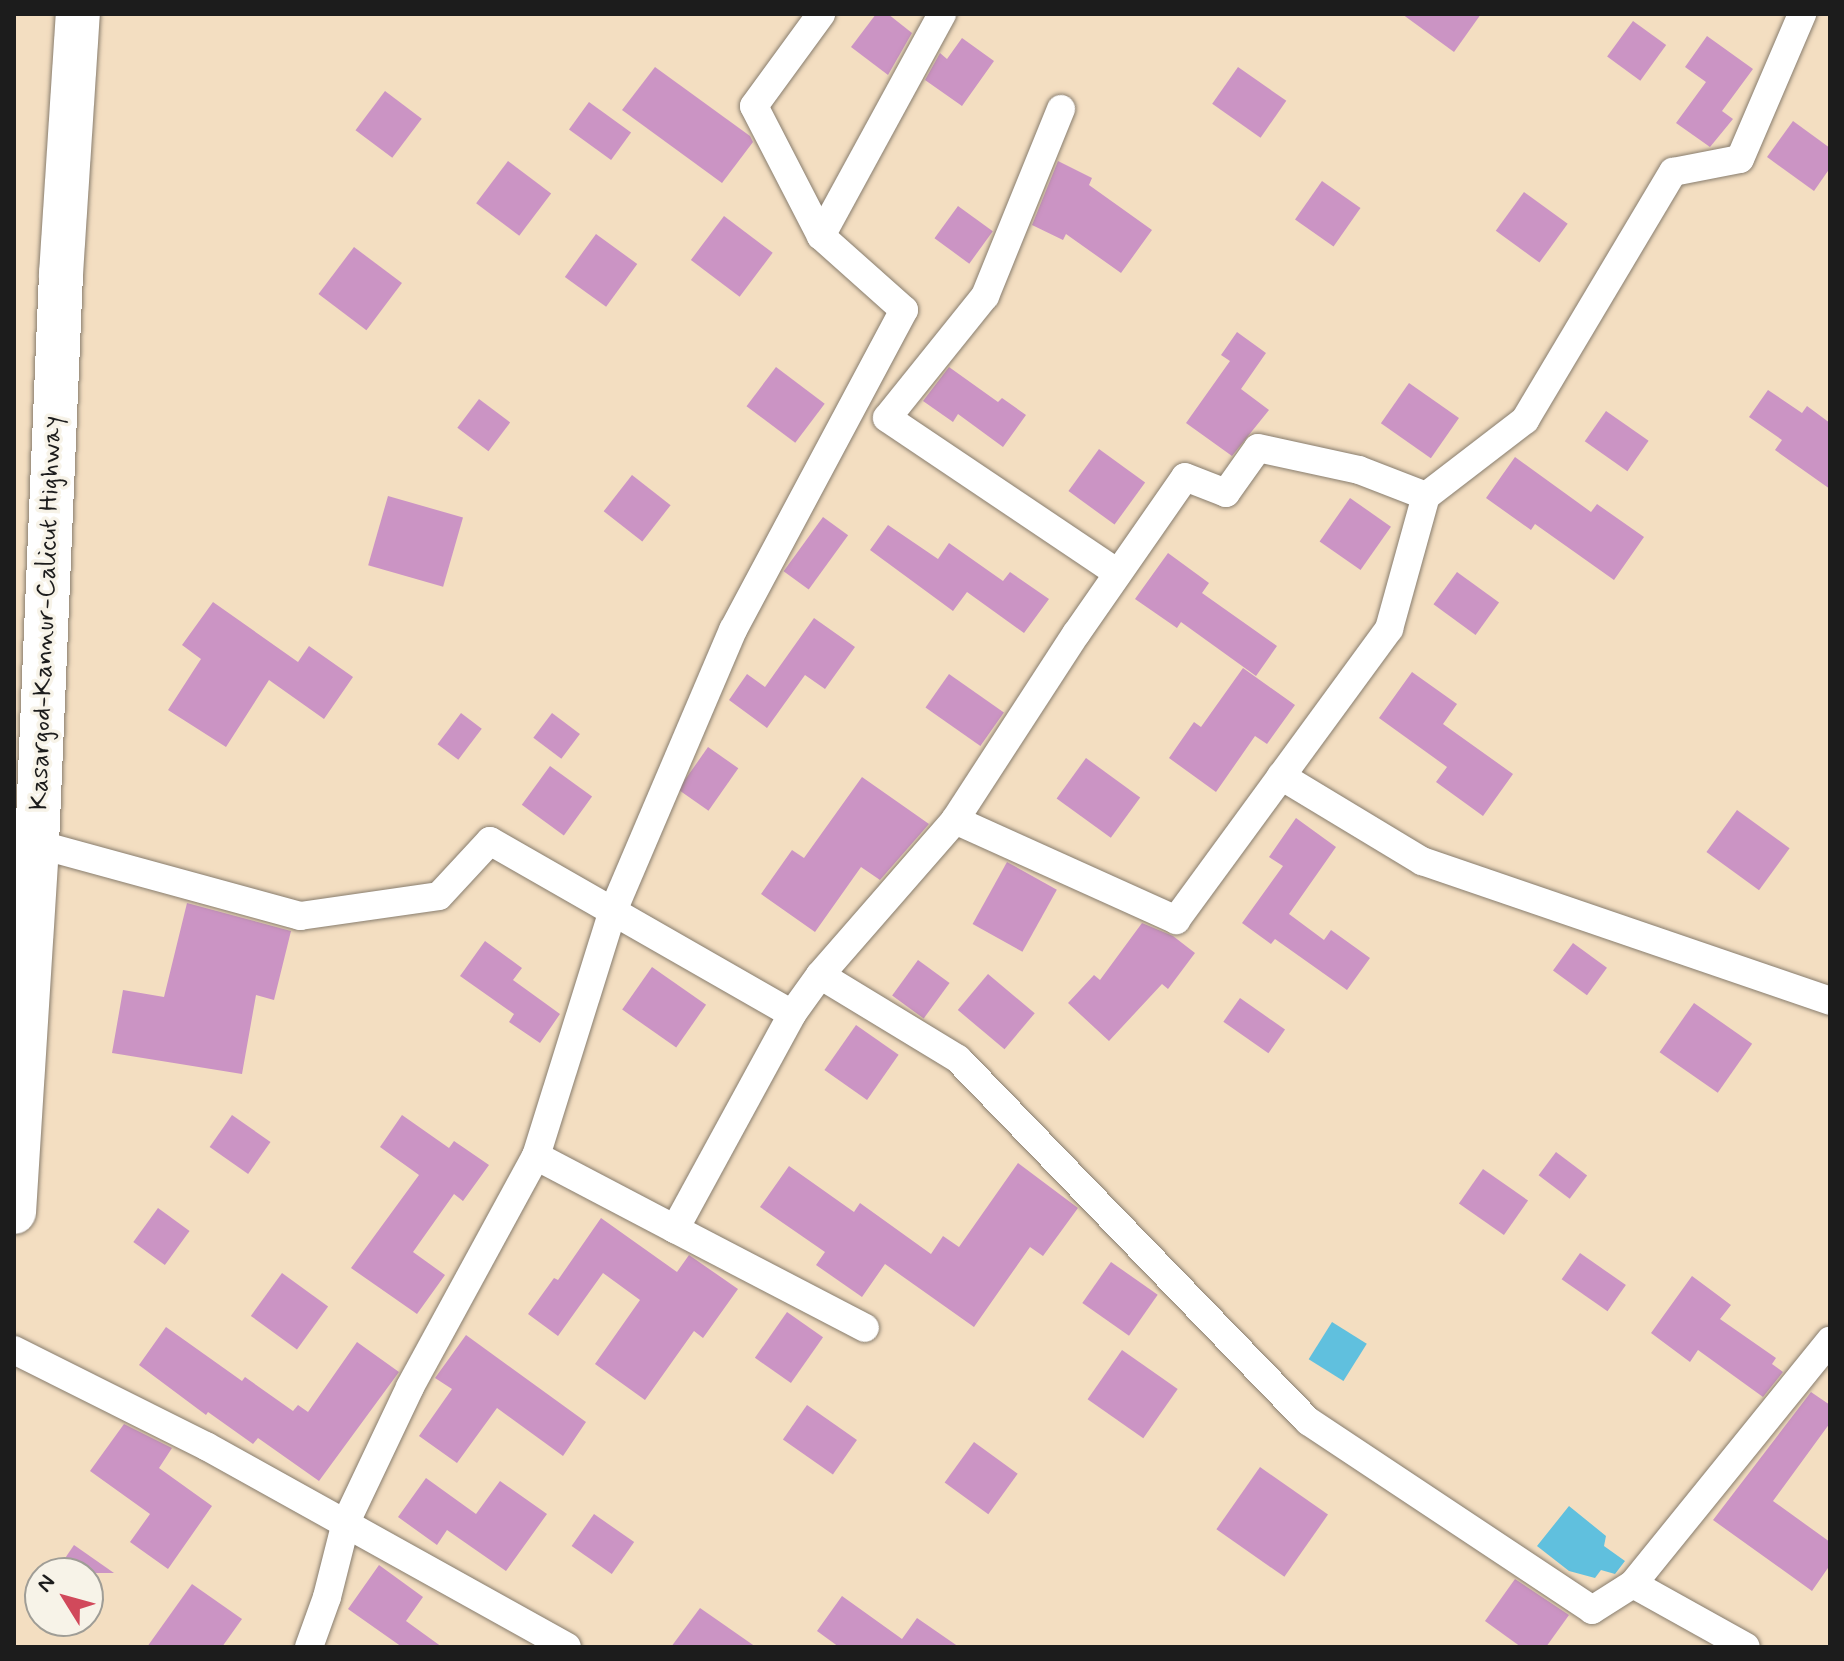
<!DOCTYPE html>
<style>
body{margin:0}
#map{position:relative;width:1844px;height:1661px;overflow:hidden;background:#f3dec1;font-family:Mynerve,sans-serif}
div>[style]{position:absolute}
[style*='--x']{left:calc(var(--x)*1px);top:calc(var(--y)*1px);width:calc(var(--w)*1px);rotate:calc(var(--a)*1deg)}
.water>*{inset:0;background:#60c0de;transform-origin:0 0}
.building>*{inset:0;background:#cb94c4;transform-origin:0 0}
.roads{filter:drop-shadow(0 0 2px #887d6e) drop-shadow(0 0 2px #887d6e)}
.street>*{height:28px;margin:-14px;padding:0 14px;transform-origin:14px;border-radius:14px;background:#fff}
.highway>*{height:44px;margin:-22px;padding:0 22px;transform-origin:22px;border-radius:22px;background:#fff}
span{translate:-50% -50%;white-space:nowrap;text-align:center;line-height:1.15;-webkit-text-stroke:7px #f7f3e8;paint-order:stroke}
.street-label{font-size:26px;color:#1c1c1c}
.frame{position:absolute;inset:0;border:16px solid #1c1c1c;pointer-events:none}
.north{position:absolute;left:24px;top:1557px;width:80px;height:80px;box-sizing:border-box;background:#f7f3e8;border:2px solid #9f9d96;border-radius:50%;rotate:307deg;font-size:22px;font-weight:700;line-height:32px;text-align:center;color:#1c1c1c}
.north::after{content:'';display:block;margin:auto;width:28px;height:36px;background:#d1495b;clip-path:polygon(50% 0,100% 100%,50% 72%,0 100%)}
</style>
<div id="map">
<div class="water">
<i style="left:1332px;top:1322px;width:41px;height:44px;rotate:32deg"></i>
<i style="clip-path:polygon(1569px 1506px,1606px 1536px,1604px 1546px,1625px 1561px,1615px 1574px,1601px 1570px,1595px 1578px,1569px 1571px,1537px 1546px)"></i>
</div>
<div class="building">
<i style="clip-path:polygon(876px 14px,888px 14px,912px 33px,888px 75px,851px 47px)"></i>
<i style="clip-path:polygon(1402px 14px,1481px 14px,1454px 52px)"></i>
<i style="left:1633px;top:21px;width:41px;height:44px;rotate:36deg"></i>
<i style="clip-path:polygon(1707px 36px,1753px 69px,1722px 111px,1733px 119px,1710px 147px,1676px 123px,1706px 82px,1685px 67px)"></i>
<i style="clip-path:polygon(962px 38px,994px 61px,962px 106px,925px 80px,940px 53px,947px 59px)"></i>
<i style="clip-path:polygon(655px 67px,750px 136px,753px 142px,722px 183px,622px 110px)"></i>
<i style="left:1238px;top:67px;width:59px;height:45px;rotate:35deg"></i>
<i style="left:385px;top:91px;width:46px;height:49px;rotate:37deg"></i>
<i style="left:589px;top:102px;width:52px;height:34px;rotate:36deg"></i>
<i style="clip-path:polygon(1793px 121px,1830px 148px,1830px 168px,1814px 191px,1767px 157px)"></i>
<i style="left:508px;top:161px;width:54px;height:53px;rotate:37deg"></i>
<i style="clip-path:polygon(1058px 161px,1092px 178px,1089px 185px,1152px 230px,1121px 273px,1066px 234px,1063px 240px,1032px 225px)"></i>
<i style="left:1322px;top:181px;width:47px;height:47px;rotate:35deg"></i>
<i style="left:1524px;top:192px;width:54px;height:48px;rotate:36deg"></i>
<i style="left:958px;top:206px;width:43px;height:40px;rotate:36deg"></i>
<i style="left:724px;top:216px;width:61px;height:55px;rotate:37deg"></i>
<i style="left:596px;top:234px;width:51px;height:53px;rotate:36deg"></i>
<i style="left:354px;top:247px;width:60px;height:59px;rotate:37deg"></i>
<i style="clip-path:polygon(1237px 332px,1266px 353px,1241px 389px,1269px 410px,1232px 456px,1186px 423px,1230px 361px,1221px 355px)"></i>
<i style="left:776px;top:367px;width:61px;height:49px;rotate:37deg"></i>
<i style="clip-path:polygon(949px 367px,998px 402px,1002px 398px,1026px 415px,1003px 447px,958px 414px,953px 422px,923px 401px)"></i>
<i style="left:1409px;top:383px;width:61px;height:49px;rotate:35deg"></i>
<i style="clip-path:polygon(1768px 390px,1802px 413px,1807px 406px,1830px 423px,1830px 489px,1775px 450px,1782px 440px,1749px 417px)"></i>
<i style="left:479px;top:399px;width:39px;height:36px;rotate:37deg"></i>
<i style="left:1606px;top:411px;width:52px;height:37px;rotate:35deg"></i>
<i style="left:1099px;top:449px;width:57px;height:52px;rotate:36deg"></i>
<i style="clip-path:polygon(1515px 457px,1591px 512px,1597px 504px,1644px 537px,1614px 580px,1535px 524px,1531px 530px,1486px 498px)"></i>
<i style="left:632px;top:475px;width:49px;height:46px;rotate:38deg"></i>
<i style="left:388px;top:496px;width:78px;height:72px;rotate:16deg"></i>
<i style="left:1350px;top:498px;width:50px;height:53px;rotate:35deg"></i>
<i style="left:823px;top:517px;width:31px;height:67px;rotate:36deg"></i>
<i style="clip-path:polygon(888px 525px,938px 559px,949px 543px,1003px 581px,1010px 572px,1049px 599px,1024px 633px,967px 592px,953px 611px,870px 550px)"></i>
<i style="clip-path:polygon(1168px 553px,1209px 583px,1202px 593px,1277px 646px,1256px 676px,1181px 622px,1177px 628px,1135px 599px)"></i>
<i style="left:1457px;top:572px;width:52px;height:40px;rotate:36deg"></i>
<i style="clip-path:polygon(213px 602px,298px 662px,309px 646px,353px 677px,324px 719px,269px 680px,226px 747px,168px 710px,201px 659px,182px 645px)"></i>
<i style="clip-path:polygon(814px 618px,855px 647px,825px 689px,805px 675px,767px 728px,729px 700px,747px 674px,765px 687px)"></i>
<i style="clip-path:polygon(1243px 668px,1295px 705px,1267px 744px,1255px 736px,1216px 792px,1169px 758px,1194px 722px,1201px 727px)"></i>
<i style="clip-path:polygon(1412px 672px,1457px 704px,1443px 724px,1513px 774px,1483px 816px,1436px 782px,1447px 767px,1379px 718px)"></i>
<i style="left:949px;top:674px;width:67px;height:41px;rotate:35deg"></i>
<i style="left:461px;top:713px;width:26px;height:39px;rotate:37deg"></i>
<i style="left:552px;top:713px;width:35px;height:31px;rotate:37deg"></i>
<i style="left:708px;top:747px;width:37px;height:52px;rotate:35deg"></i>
<i style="left:1086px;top:758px;width:67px;height:50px;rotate:36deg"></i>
<i style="left:550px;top:766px;width:52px;height:48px;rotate:36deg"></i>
<i style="clip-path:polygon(862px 777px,929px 824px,880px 880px,861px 867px,815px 932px,761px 894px,792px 850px,804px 858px)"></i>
<i style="left:1737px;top:810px;width:65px;height:52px;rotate:36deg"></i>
<i style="clip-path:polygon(1296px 818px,1336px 847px,1289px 914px,1324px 940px,1331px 930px,1370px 958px,1347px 990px,1275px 939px,1271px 944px,1242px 923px,1283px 866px,1269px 857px)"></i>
<i style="left:1007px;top:862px;width:57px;height:71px;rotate:29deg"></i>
<i style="clip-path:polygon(187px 903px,291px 931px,274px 1000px,256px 995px,242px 1074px,112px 1053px,123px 990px,164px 997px)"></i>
<i style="clip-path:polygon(1142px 923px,1173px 936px,1195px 953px,1168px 989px,1162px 984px,1109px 1041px,1068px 1003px,1094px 975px,1100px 980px)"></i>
<i style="clip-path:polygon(485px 941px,522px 968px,513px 980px,560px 1014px,540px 1043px,509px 1022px,514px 1014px,460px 976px)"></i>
<i style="left:1573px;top:943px;width:42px;height:34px;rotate:36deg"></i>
<i style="left:918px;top:960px;width:39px;height:44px;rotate:36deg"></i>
<i style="left:652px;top:967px;width:66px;height:52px;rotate:35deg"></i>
<i style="left:988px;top:974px;width:61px;height:47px;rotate:40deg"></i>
<i style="left:1240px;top:998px;width:55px;height:29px;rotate:35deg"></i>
<i style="left:1694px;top:1003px;width:71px;height:60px;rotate:35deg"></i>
<i style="left:856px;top:1025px;width:52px;height:55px;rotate:35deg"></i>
<i style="left:232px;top:1115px;width:47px;height:39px;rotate:35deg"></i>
<i style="clip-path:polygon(402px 1115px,449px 1148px,454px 1141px,489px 1165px,463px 1201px,454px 1194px,413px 1252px,445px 1275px,417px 1314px,351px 1268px,419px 1175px,380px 1147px)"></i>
<i style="left:1556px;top:1152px;width:39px;height:29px;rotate:37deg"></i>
<i style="clip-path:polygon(1018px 1163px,1078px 1208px,1043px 1256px,1030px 1247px,974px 1327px,885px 1264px,862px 1297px,816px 1265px,825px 1252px,760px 1207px,789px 1166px,854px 1212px,860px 1203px,931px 1254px,943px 1236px,959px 1247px)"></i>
<i style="left:1483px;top:1169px;width:55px;height:42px;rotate:35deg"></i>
<i style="left:158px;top:1208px;width:39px;height:42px;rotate:36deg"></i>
<i style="clip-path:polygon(601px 1218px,677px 1272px,689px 1255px,738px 1289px,703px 1338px,694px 1331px,645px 1400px,595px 1364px,640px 1300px,603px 1273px,558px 1336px,528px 1314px,554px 1278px,558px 1280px)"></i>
<i style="left:1580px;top:1253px;width:56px;height:32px;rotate:35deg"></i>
<i style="left:1111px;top:1262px;width:57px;height:50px;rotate:35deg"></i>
<i style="left:282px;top:1273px;width:57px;height:53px;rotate:36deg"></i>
<i style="clip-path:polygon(1692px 1276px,1731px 1305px,1720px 1319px,1776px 1358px,1772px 1364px,1783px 1372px,1763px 1397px,1698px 1350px,1690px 1362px,1651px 1333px)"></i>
<i style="left:787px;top:1312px;width:44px;height:56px;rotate:35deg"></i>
<i style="clip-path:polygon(166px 1327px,242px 1381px,245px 1377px,293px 1411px,298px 1405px,308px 1412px,357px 1342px,399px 1372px,319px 1481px,258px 1438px,253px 1444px,208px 1412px,206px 1415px,139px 1365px)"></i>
<i style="clip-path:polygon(466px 1335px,586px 1422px,563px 1456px,497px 1408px,457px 1463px,419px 1436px,452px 1389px,435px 1378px)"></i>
<i style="left:1122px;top:1350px;width:68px;height:60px;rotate:35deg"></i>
<i style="clip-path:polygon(1811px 1392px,1830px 1405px,1830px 1423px,1773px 1501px,1830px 1542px,1830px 1565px,1812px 1591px,1713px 1520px)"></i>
<i style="left:807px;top:1405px;width:61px;height:42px;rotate:35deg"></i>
<i style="clip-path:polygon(124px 1424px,172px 1448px,159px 1468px,212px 1506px,168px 1569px,130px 1542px,150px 1514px,90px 1471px)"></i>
<i style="left:974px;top:1442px;width:54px;height:50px;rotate:36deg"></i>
<i style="left:1260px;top:1467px;width:83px;height:76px;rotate:35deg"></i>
<i style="clip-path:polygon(426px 1478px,476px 1514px,500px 1481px,547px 1514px,506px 1571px,447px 1530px,437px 1545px,398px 1517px)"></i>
<i style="left:594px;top:1514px;width:49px;height:39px;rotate:35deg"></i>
<i style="clip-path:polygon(74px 1545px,114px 1573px,55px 1573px)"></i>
<i style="clip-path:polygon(379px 1565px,423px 1597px,406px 1621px,442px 1647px,402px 1647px,348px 1609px)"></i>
<i style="clip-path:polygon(1515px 1579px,1569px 1615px,1546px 1647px,1521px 1647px,1485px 1621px)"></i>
<i style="clip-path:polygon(192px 1584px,242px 1619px,222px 1647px,147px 1647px)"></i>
<i style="clip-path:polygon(842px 1596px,902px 1639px,917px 1618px,959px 1647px,839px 1647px,817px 1631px)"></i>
<i style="clip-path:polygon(700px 1608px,756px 1647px,671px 1647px)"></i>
</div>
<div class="roads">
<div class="street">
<i style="--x:1061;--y:109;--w:202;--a:112.1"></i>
<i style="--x:985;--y:296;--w:156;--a:128.8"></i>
<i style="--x:887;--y:418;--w:278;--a:33.9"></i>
<i style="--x:821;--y:236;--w:146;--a:-117.3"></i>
<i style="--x:754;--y:106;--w:114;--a:-53.9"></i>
<i style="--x:1281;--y:776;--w:165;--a:31.1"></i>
<i style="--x:1422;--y:861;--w:431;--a:18.9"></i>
<i style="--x:955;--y:820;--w:222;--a:-57"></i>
<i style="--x:1076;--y:634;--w:191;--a:-55.2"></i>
<i style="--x:1185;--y:477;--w:44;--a:21.3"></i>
<i style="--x:1226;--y:493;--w:55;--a:-54.6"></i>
<i style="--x:1258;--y:448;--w:103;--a:12.3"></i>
<i style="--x:1359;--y:470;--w:72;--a:21.2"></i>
<i style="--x:37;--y:844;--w:273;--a:15.3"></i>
<i style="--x:300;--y:916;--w:140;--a:-8.2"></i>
<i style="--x:439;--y:896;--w:75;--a:-47.2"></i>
<i style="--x:490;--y:841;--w:348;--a:29.8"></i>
<i style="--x:792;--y:1014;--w:48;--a:-54.3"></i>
<i style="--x:820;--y:975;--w:162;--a:31.3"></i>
<i style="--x:958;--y:1059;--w:504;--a:45.97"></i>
<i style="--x:1308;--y:1421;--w:341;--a:33.6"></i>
<i style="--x:1592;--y:1610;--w:49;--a:-32.4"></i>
<i style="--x:1633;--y:1584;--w:129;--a:29.1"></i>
<i style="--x:820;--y:975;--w:206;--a:-48.9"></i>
<i style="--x:955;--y:820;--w:243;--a:24.3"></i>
<i style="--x:1176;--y:920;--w:361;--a:-53.8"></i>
<i style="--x:1389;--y:629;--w:138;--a:-74.5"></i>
<i style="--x:1426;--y:496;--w:125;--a:-37.5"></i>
<i style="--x:1525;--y:420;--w:289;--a:-59.2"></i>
<i style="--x:1673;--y:172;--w:68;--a:-11"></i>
<i style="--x:1740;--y:159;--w:158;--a:-66.8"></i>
<i style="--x:536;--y:1156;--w:257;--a:-72.6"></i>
<i style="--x:613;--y:911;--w:306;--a:-66.9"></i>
<i style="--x:733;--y:630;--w:363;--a:-61.9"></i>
<i style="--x:904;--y:310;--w:111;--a:-138.3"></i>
<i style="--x:821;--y:236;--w:253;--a:-61.4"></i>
<i style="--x:675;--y:1229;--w:214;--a:27.5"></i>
<i style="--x:14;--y:1350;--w:215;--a:26.6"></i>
<i style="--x:206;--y:1446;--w:413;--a:29.1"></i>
<i style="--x:1633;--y:1584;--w:313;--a:-51"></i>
<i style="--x:309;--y:1647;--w:53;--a:-70.2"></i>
<i style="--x:327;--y:1597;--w:77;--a:-75.8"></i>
<i style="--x:346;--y:1522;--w:149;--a:-64.6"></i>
<i style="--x:410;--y:1387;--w:263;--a:-61.4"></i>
<i style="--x:536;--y:1156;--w:157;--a:27.7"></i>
<i style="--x:675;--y:1229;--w:245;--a:-61.4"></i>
</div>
<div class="highway">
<i style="--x:14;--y:1212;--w:369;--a:-86.4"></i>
<i style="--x:37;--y:844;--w:571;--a:-87.59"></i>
<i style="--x:61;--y:274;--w:261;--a:-86.3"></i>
</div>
</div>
<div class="street-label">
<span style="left:47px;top:613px;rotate:-88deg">Kasargod-Kannur-Calicut Highway</span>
</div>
<div class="frame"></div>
<div class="north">N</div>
</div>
